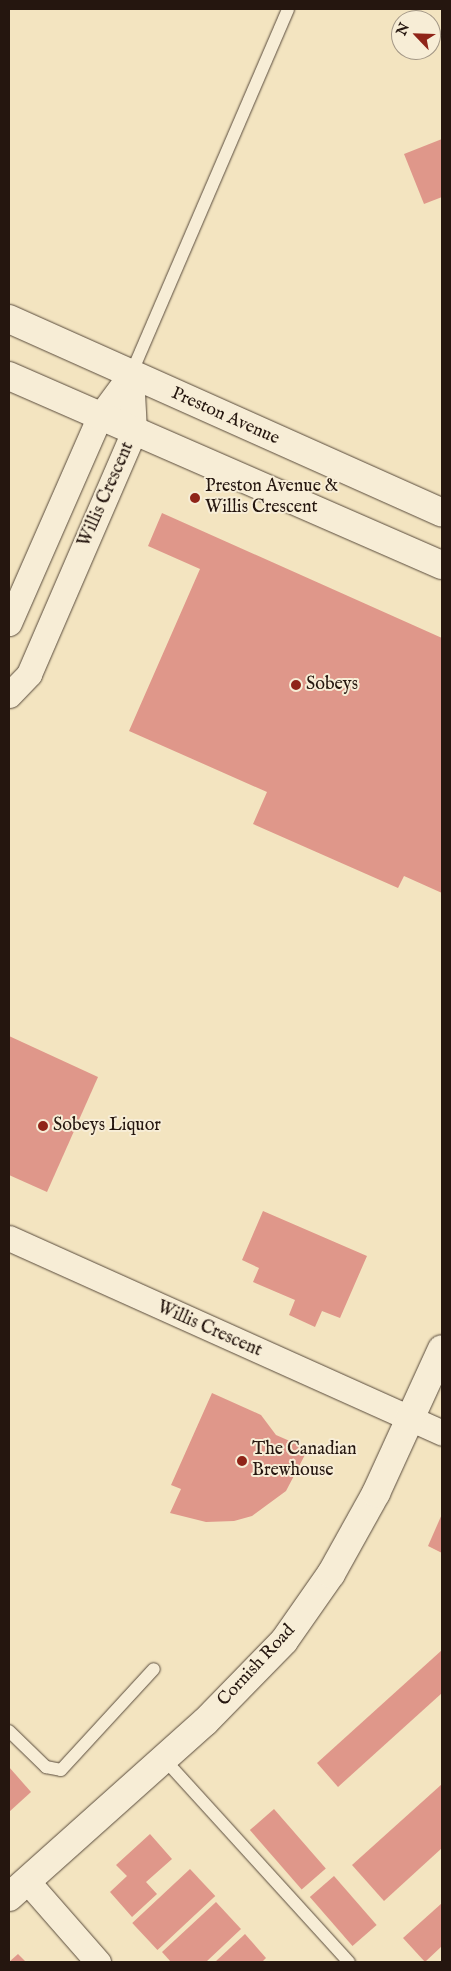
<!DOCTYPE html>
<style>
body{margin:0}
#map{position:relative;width:451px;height:1971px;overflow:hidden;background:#f3e4c0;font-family:"IM FELL English",serif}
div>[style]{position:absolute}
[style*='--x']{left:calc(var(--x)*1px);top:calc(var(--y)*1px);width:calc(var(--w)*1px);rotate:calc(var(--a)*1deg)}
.building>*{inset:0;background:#df978a;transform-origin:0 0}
.roads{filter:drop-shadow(0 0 1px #584a3b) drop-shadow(0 0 1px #584a3b)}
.service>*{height:12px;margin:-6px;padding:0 6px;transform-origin:6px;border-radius:6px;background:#f7edd6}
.minor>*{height:25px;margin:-12.5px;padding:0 12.5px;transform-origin:12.5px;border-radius:12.5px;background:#f7edd6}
.tertiary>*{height:28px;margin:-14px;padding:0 14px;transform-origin:14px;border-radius:14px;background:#f7edd6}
.secondary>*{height:28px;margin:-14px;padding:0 14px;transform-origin:14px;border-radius:14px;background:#f7edd6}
.dots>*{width:14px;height:14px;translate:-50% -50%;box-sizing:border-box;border:2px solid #f7edd6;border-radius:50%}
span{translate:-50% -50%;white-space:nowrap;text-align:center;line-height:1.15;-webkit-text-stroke:4px #f7edd6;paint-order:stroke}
.street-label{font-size:18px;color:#25160f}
.poi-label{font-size:18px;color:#25160f}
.left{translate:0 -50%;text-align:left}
.frame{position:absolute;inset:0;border:10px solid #25160f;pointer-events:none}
.north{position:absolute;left:391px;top:10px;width:50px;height:50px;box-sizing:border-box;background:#f7edd6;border:1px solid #a39786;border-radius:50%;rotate:294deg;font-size:14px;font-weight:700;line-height:20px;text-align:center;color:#25160f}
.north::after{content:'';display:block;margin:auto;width:18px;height:22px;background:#8f2418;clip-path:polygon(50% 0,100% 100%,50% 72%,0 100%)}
</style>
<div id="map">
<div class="building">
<i style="clip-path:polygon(442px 139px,442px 197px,424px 204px,404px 154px)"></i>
<i style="clip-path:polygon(162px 513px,442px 638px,442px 893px,404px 876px,398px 888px,253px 824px,267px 792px,129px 731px,200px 569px,148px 546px)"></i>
<i style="clip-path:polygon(9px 1036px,98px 1077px,47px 1192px,9px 1175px)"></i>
<i style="clip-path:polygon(263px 1211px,367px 1256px,340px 1318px,322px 1311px,315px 1327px,289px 1315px,295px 1300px,253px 1282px,259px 1268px,242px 1260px)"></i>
<i style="clip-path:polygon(212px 1393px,261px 1415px,276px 1435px,308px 1449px,286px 1491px,252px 1516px,234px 1521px,206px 1522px,170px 1513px,181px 1489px,171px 1485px)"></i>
<i style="clip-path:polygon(442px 1514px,442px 1553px,428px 1546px)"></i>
<i style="clip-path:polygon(442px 1650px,442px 1693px,338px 1787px,317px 1763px)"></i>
<i style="clip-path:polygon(9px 1767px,31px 1792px,9px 1812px)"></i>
<i style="clip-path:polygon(442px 1784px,442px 1848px,384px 1901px,352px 1865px)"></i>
<i style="left:274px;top:1809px;width:79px;height:32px;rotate:49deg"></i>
<i style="clip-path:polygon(150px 1834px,172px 1859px,146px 1882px,157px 1894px,132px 1917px,110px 1892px,127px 1876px,116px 1865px)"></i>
<i style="left:190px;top:1869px;width:37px;height:79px;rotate:47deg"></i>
<i style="left:334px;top:1876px;width:65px;height:32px;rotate:49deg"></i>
<i style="clip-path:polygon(216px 1902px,241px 1929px,206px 1962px,171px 1962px,162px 1952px)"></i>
<i style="clip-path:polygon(442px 1903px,442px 1946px,425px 1962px,403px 1938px)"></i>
<i style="clip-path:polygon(245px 1934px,266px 1958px,262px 1962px,215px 1962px)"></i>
<i style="clip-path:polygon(18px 1954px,26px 1962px,9px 1962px)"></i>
</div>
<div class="roads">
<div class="service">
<i style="--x:131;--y:374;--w:397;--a:-66.7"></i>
<i style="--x:9;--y:1731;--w:52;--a:44.2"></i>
<i style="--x:46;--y:1767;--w:15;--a:11"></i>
<i style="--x:61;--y:1770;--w:137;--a:-47.4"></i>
<i style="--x:164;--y:1759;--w:275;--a:47.7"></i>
</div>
<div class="minor">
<i style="--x:9;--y:623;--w:226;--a:-66.3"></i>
<i style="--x:100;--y:416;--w:52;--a:-53.6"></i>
<i style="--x:9;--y:695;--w:29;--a:-46"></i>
<i style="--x:29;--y:674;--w:265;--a:-66.6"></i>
<i style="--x:134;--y:431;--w:57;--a:-93"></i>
<i style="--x:9;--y:1238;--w:475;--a:24.2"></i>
<i style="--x:27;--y:1881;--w:108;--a:48.8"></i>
</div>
<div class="tertiary">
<i style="--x:9;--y:1897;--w:263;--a:-41.8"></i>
<i style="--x:205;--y:1722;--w:113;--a:-45.7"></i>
<i style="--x:284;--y:1641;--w:82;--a:-55"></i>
<i style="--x:331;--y:1574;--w:93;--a:-60.9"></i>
<i style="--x:376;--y:1493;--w:158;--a:-65.4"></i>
</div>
<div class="secondary">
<i style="--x:9;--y:319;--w:474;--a:24.1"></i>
<i style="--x:9;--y:376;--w:472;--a:23.6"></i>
</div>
</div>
<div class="dots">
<i style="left:195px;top:498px;background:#8f2418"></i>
<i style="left:296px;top:685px;background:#8f2418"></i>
<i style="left:43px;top:1126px;background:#8f2418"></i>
<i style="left:242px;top:1461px;background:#8f2418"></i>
</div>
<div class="street-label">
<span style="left:225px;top:417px;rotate:24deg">Preston Avenue</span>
<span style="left:107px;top:495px;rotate:-66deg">Willis Crescent</span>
<span style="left:209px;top:1330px;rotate:24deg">Willis Crescent</span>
<span style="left:257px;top:1666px;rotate:-47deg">Cornish Road</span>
</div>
<div class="poi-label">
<span class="left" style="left:205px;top:498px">Preston Avenue &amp;<br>Willis Crescent</span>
<span class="left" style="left:306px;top:685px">Sobeys</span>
<span class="left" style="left:53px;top:1126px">Sobeys Liquor</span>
<span class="left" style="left:252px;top:1461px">The Canadian<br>Brewhouse</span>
</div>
<div class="frame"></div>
<div class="north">N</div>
</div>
